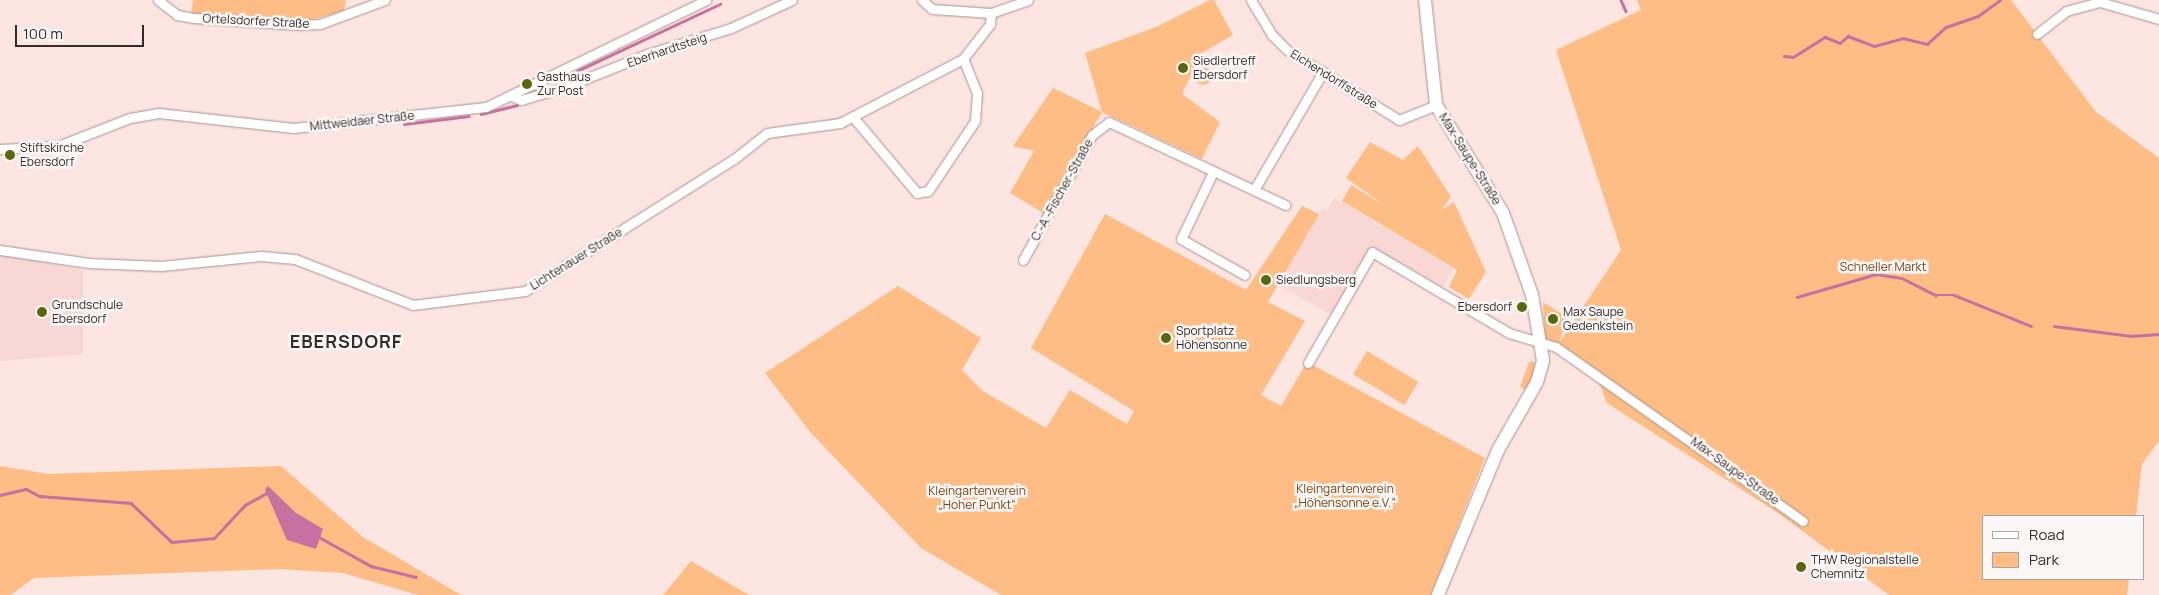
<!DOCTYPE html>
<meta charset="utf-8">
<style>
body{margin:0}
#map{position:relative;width:2159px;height:595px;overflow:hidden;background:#fde5e2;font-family:Manrope,sans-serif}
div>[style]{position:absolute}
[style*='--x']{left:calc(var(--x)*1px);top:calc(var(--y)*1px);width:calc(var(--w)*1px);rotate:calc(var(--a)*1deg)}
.built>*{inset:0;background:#f9d7d5}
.green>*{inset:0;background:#fdbd84;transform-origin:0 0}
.round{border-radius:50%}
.water>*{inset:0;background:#c870a0}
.stream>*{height:2.5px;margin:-1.25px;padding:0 1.25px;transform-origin:1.25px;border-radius:1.25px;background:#c870a0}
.roads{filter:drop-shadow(0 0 1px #aa9391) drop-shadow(0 0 1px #aa9391)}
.street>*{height:9px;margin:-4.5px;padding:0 4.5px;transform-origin:4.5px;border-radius:4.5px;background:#fff}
.secondary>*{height:12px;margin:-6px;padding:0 6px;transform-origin:6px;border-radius:6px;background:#fff}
.dots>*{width:14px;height:14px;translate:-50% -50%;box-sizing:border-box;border:2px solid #fcf7f7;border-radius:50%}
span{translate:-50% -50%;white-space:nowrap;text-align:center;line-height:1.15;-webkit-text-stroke:5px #fcf7f7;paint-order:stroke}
.street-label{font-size:12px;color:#342b2a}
.poi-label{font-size:12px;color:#342b2a}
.left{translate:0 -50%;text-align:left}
.right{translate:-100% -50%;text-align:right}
.park-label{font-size:12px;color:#77450f}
.district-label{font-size:18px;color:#342b2a;font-weight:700;letter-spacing:1px}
.legend{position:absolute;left:1982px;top:515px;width:162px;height:65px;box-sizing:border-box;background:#fcf7f7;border:1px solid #aca5a5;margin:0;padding:6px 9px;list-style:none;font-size:15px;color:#342b2a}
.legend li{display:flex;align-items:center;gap:10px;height:25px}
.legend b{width:25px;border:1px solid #aca5a5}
.scale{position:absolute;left:15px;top:25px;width:129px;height:22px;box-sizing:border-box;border:2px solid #342b2a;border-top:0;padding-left:6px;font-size:15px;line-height:18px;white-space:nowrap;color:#342b2a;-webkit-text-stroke:4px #fcf7f7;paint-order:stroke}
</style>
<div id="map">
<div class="built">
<i style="clip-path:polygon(1335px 198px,1453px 269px,1443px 287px,1371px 246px,1332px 315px,1278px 285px,1322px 208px,1327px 210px)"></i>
<i style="clip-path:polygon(0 254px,83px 270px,83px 354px,0 361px)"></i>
</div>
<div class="green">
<i style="clip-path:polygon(193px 0,346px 0,344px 11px,303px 22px,191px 14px)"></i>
<i style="clip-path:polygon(1210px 0,1214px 0,1233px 35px,1202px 53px,1182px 94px,1220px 122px,1202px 159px,1102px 112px,1045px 214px,1010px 193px,1034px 151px,1013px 146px,1053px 88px,1102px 112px,1085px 53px,1156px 27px)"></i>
<i style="clip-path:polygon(1637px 0,2011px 0,2096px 112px,2159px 158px,2159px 441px,2142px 464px,2136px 516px,1983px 516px,1983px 579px,2129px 579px,2127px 595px,1889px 595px,1778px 513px,1607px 403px,1595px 373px,1545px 340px,1543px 302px,1567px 317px,1559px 343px,1621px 250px,1556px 50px,1641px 10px)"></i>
<i class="round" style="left:1194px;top:67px;width:18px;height:18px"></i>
<i style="clip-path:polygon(1370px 142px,1403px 160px,1418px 146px,1451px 197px,1440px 211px,1454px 202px,1486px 272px,1469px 299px,1449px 287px,1457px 270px,1342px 201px,1351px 185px,1387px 207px,1346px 178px)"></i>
<i style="clip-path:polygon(1302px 206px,1319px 214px,1268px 302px,1305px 321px,1261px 395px,1281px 406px,1307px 362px,1485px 458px,1431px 595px,1001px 595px,921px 548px,811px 433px,765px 373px,898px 286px,981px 338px,962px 370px,983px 391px,1046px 428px,1070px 390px,1127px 424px,1134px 411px,1031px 348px,1105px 214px,1246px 290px)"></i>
<i style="left:1367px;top:351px;width:60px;height:27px;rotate:31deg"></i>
<i style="clip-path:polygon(1534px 361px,1535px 373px,1526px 390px,1520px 387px,1529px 362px)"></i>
<i style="clip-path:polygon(0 466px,49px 474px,281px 466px,363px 537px,461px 595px,418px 595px,343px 573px,279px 569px,34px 578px,11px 595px,0 595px)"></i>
<i style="clip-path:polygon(691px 561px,749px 595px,663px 595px)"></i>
</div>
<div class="water">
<i style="clip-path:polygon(268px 486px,296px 513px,323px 529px,316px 549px,287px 540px,265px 490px)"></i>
</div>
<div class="stream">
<i style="--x:1621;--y:0;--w:12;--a:66"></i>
<i style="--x:1784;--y:56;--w:9;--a:6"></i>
<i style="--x:1793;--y:57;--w:38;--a:-32"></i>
<i style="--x:1825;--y:37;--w:16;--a:22"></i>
<i style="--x:1840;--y:43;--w:11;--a:-41"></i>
<i style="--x:1848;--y:36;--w:28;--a:21"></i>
<i style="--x:1874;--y:46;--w:30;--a:-15"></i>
<i style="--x:1903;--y:38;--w:25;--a:14"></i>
<i style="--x:1927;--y:44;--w:25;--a:-42"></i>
<i style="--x:1946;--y:27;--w:34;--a:-19"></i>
<i style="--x:1978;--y:16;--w:27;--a:-36"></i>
<i style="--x:577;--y:71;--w:158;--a:-25.1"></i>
<i style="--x:481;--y:114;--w:37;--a:-14"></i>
<i style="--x:404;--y:124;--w:65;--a:-7"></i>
<i style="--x:1797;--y:297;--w:82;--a:-16.2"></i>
<i style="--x:1876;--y:274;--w:26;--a:9"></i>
<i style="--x:1902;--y:278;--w:38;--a:27"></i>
<i style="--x:1936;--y:295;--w:18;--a:0"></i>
<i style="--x:1954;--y:295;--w:83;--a:21.9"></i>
<i style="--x:2054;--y:326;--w:78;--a:7.4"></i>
<i style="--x:2131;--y:336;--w:28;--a:-4"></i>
<i style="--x:0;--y:495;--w:27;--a:-13"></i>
<i style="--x:26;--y:489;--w:16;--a:27"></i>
<i style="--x:40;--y:496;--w:91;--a:4.4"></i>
<i style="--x:131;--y:503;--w:57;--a:43.6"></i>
<i style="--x:172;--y:542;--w:42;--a:-5.4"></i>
<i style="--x:214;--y:538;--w:45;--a:-46.8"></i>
<i style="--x:245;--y:505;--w:25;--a:-29"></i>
<i style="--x:319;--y:537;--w:60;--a:29.1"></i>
<i style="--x:371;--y:566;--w:46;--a:13.7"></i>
</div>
<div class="roads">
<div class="street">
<i style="--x:158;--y:0;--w:24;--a:38"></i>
<i style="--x:177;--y:15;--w:17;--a:10"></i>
<i style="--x:194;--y:18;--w:106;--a:3.8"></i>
<i style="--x:300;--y:25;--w:20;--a:-3"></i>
<i style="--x:320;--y:24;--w:69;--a:-20.3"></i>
<i style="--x:922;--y:0;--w:13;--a:42"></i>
<i style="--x:932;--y:9;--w:59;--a:3.9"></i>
<i style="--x:991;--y:13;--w:39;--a:-19"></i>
<i style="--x:1251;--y:0;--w:41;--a:59"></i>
<i style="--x:1272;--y:35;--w:21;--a:45"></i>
<i style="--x:1287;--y:50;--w:132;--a:32"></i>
<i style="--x:1399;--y:120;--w:40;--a:-22"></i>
<i style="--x:2037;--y:34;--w:37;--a:-38"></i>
<i style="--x:2066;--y:11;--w:35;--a:-15"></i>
<i style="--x:2100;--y:2;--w:61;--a:16.1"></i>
<i style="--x:511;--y:96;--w:11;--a:22"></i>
<i style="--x:521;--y:100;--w:46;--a:-16.5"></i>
<i style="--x:565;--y:87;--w:88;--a:-21.9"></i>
<i style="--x:647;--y:54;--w:88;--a:-17.2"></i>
<i style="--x:731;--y:28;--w:67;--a:-24.7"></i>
<i style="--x:853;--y:117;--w:99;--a:49.9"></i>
<i style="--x:917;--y:193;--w:11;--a:-10"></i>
<i style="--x:928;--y:191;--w:84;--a:-56.1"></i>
<i style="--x:975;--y:121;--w:28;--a:-86"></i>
<i style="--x:977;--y:93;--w:37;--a:-112"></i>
<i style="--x:0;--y:149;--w:58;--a:-3"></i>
<i style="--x:58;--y:146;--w:77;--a:-21.3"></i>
<i style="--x:130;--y:118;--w:29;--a:-10"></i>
<i style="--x:159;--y:113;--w:135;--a:6.4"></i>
<i style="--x:293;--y:128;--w:194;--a:-6.2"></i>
<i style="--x:486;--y:107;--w:245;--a:-25.9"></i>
<i style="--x:1213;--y:172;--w:74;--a:115.5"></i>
<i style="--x:1181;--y:239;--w:73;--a:29.4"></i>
<i style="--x:1254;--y:190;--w:137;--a:-59.7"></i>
<i style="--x:0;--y:250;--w:90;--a:8.3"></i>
<i style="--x:89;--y:263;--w:72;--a:2.4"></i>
<i style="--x:161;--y:266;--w:100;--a:-5.7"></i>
<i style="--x:261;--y:256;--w:34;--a:5"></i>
<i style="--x:295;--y:259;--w:127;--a:21.3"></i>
<i style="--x:413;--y:305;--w:113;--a:-7.1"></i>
<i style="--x:525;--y:291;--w:247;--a:-32.3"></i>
<i style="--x:734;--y:159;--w:42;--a:-38.2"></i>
<i style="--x:767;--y:133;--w:74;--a:-7.8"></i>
<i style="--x:840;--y:123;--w:139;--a:-27.5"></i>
<i style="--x:963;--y:59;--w:44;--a:-52.4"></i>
<i style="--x:990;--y:24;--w:11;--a:-85"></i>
<i style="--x:1023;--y:260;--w:143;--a:-61.1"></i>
<i style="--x:1092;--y:135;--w:21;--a:-37"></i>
<i style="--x:1109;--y:122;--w:195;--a:25.2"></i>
<i style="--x:1308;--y:363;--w:128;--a:-60"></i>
<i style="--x:1372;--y:252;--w:159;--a:30.6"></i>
<i style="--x:1509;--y:333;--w:49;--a:16.6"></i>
<i style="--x:1556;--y:347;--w:302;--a:35.2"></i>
</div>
<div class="secondary">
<i style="--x:1425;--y:0;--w:106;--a:84"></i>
<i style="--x:1436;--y:105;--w:127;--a:58.2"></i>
<i style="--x:1503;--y:213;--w:87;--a:70.5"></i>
<i style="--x:1532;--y:295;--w:67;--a:80.5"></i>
<i style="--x:1543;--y:361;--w:22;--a:106"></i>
<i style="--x:1537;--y:382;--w:78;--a:119.8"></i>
<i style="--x:1498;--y:450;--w:157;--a:112.5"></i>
</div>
</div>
<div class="dots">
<i style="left:1183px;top:68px;background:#59670e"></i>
<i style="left:527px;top:84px;background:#59670e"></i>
<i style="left:10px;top:155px;background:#59670e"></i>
<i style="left:1266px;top:280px;background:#59670e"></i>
<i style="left:1522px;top:307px;background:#59670e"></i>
<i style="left:42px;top:312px;background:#59670e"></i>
<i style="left:1553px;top:319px;background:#59670e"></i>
<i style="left:1166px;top:338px;background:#59670e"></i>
<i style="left:1801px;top:567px;background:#59670e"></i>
</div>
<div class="street-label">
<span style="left:256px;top:21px;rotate:3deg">Ortelsdorfer Straße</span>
<span style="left:667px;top:50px;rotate:-19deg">Eberhardtsteig</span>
<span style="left:1334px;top:79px;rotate:32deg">Eichendorffstraße</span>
<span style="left:362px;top:121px;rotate:-6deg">Mittweidaer Straße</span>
<span style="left:1470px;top:159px;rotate:58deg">Max-Saupe-Straße</span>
<span style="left:1062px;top:190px;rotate:-61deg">C.-A.-Fischer-Straße</span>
<span style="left:576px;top:259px;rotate:-32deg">Lichtenauer Straße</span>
<span style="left:1735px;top:471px;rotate:36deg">Max-Saupe-Straße</span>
</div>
<div class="poi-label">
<span class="left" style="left:1193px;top:68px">Siedlertreff<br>Ebersdorf</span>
<span class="left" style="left:537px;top:84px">Gasthaus<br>Zur Post</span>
<span class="left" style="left:20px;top:155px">Stiftskirche<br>Ebersdorf</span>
<span class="left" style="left:1276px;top:280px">Siedlungsberg</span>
<span class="left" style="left:52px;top:312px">Grundschule<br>Ebersdorf</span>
<span class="right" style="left:1512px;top:307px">Ebersdorf</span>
<span class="left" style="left:1563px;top:319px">Max Saupe<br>Gedenkstein</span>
<span class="left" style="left:1176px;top:338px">Sportplatz<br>Höhensonne</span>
<span class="left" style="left:1811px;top:567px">THW Regionalstelle<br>Chemnitz</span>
</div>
<div class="park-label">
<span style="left:1883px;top:267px">Schneller Markt</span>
<span style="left:1345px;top:496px">Kleingartenverein<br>„Höhensonne e.V.“</span>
<span style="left:977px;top:498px">Kleingartenverein<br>„Hoher Punkt“</span>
</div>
<div class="district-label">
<span style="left:346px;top:341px">EBERSDORF</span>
</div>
<ul class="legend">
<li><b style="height:6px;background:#fff"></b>Road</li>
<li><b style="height:14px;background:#fdbd84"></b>Park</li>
</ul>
<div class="scale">100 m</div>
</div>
